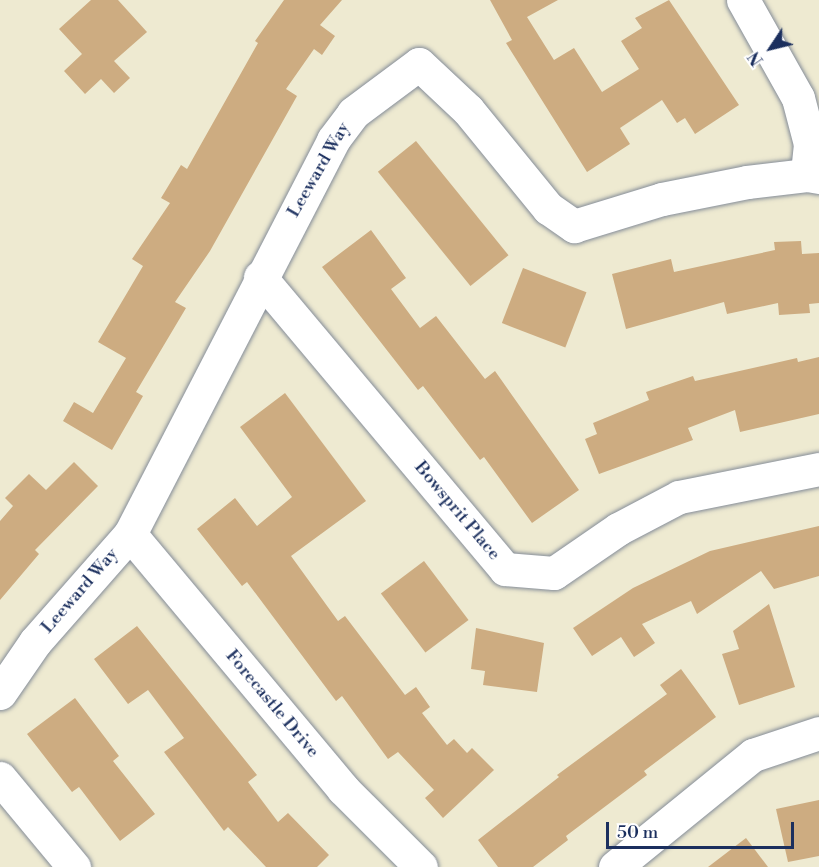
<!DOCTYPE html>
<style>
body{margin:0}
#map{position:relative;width:819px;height:867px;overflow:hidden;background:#eeead1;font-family:"Libre Bodoni",serif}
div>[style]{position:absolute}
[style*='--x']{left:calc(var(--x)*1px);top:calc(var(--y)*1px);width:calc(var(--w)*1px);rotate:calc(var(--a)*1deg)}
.building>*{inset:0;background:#cdac81;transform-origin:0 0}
.roads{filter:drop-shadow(0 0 2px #848c98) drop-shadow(0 0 2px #848c98)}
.minor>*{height:33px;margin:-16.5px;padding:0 16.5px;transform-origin:16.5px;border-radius:16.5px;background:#fff}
span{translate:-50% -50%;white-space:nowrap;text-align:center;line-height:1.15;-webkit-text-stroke:5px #fff;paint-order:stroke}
.street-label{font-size:18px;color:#1b2f5e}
.north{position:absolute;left:741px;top:18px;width:60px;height:60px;-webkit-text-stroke:4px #fff;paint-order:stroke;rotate:235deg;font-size:16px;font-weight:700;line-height:24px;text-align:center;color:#1b2f5e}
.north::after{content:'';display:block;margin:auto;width:21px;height:27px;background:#1b2f5e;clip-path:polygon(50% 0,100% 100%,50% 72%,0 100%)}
.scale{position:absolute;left:606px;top:822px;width:188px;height:27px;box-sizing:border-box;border:3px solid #1b2f5e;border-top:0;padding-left:8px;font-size:18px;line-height:21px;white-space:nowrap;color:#1b2f5e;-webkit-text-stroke:4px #fff;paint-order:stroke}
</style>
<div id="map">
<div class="building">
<i style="clip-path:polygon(91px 0,118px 0,147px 32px,114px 61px,130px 78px,114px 93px,101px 79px,85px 94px,64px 71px,82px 54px,59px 29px)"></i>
<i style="clip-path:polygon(284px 0,342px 0,320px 25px,335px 36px,322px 55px,314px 49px,286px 89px,297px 96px,210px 251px,175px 302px,186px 308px,136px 392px,143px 396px,112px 450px,63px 421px,74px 402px,93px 413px,126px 358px,98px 342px,143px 266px,132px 259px,170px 203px,161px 198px,181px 165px,187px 169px,258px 43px,255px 41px)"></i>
<i style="clip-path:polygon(490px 0,558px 0,527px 17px,554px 60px,574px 48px,602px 92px,639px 69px,621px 41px,642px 28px,635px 18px,669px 0,739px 105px,695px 134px,685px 118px,677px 123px,662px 100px,620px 128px,630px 144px,587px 172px,506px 43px,512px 40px)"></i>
<i style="left:416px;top:141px;width:147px;height:49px;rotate:51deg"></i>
<i style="clip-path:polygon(371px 230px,406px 278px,391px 289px,420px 328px,436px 316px,485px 379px,495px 371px,579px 490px,532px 523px,484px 457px,480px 460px,423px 386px,418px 390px,322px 267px)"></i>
<i style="clip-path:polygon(801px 241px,802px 254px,819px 253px,819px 303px,809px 304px,810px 313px,779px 315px,778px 303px,727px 314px,724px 302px,626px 329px,612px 274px,671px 259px,674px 272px,775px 250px,774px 242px)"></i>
<i style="left:523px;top:268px;width:68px;height:59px;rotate:21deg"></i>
<i style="clip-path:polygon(819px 357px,819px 414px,740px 432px,735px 410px,688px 428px,693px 440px,599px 474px,585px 439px,597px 434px,593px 423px,649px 400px,646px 392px,693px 376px,695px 381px,797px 358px,798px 362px)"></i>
<i style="clip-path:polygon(285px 393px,366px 501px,291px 556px,338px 621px,345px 616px,405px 695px,416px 687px,430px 707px,422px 713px,447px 745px,454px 739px,467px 753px,472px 748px,494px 770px,443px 818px,425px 798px,434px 790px,398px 752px,388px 759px,342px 696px,336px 701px,247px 582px,242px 586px,197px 529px,235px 498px,257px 526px,292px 497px,240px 427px)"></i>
<i style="clip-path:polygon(74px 462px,98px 486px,35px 550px,39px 554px,0 600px,0 521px,13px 506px,5px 498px,29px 474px,46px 490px)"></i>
<i style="clip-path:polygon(819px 526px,819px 576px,774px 589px,761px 571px,697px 614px,691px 601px,642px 624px,655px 643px,634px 657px,621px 637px,592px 656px,573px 628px,633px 588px,710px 551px)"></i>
<i style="left:424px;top:561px;width:74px;height:54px;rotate:53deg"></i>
<i style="clip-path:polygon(769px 604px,795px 687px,739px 705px,722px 654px,739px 649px,733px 631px)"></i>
<i style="clip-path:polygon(137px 626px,257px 775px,248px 782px,278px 822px,288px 813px,329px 855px,317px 867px,266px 867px,228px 827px,224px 831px,164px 752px,184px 738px,148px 690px,128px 704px,94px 659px)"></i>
<i style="clip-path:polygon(476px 628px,544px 643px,537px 692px,483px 685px,485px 671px,471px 669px)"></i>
<i style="clip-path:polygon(681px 669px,716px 717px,644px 771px,647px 775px,566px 836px,568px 840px,533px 867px,498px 867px,478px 840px,559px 777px,557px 775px,667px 694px,660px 685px)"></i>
<i style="clip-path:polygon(75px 698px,119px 756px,113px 761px,155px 814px,120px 841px,79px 787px,72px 792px,27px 734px)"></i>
<i style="clip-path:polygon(819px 800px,819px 856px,788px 862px,776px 809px)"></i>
<i style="clip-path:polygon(746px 838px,768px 867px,708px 867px)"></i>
</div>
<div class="roads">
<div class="minor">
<i style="--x:743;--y:0;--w:112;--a:60.7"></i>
<i style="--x:798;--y:98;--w:48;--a:75.4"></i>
<i style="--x:810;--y:144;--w:31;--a:96"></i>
<i style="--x:260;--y:277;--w:381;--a:50"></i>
<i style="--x:505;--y:569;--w:49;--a:4.7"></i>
<i style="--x:554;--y:573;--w:78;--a:-34.5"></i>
<i style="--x:618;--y:529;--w:69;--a:-27.7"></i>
<i style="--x:679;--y:497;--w:143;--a:-11.3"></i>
<i style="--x:130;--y:534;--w:332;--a:50.1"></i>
<i style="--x:343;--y:789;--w:110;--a:45"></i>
<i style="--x:0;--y:693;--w:62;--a:-55.5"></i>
<i style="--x:35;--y:642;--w:144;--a:-48.7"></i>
<i style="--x:130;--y:534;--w:443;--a:-62.7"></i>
<i style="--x:333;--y:140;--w:34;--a:-53"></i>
<i style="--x:353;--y:113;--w:82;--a:-36.6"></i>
<i style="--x:419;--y:64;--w:67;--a:43.2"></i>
<i style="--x:468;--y:110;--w:127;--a:50.8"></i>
<i style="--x:548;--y:208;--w:32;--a:35"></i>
<i style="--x:574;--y:226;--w:92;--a:-17.1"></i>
<i style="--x:662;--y:199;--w:87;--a:-11.3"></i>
<i style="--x:747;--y:182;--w:60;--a:-6.7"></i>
<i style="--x:807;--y:175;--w:12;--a:9"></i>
<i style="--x:0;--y:778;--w:116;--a:50.3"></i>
<i style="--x:615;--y:867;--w:178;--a:-39.1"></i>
<i style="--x:753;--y:755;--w:70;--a:-18.4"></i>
</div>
</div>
<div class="street-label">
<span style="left:319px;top:170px;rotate:-60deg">Leeward Way</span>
<span style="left:457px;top:511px;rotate:50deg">Bowsprit Place</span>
<span style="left:80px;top:591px;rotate:-49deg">Leeward Way</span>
<span style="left:272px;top:704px;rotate:50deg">Forecastle Drive</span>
</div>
<div class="north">N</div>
<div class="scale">50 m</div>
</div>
